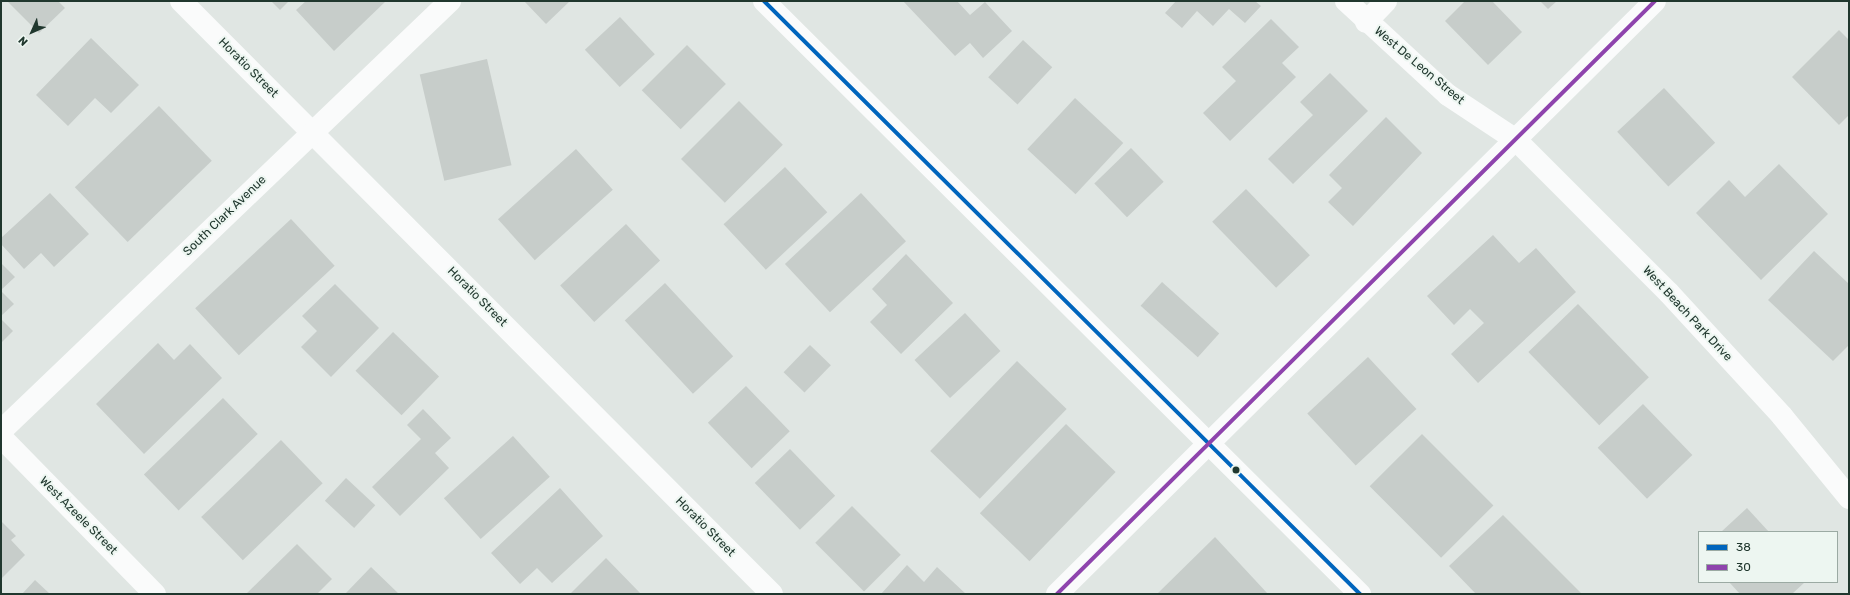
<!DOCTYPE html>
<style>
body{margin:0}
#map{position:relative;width:1850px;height:595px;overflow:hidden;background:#e0e6e3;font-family:Rubik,sans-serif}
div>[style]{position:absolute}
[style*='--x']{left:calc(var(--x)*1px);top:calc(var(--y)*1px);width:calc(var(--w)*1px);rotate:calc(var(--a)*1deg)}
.building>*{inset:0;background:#c7cdca;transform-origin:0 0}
.minor>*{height:22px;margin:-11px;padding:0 11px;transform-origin:11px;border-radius:11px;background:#fafbfb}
.bus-1>*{height:4px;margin:-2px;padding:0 2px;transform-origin:2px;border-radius:2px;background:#0065bd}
.bus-2>*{height:4px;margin:-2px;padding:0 2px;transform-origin:2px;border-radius:2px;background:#8e44ad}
.dots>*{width:11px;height:11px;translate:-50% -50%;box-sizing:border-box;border:2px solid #edf6f1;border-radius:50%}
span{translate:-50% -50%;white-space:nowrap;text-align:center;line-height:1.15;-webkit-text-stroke:4px #edf6f1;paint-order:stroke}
.street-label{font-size:12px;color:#20372e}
.frame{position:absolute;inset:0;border:2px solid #20372e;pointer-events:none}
.legend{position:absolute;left:1698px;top:531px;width:140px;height:52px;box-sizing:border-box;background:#edf6f1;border:1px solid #9baaa3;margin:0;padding:5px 7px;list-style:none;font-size:12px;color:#20372e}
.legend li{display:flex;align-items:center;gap:8px;height:20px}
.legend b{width:20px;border:1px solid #9baaa3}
.north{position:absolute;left:12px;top:12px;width:40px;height:40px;-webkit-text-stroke:3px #edf6f1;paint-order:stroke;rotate:225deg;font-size:11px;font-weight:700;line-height:16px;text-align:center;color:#20372e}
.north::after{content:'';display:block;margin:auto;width:14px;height:18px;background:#20372e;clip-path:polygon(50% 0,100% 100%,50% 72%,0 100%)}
</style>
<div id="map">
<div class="building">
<i style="clip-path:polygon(7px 1px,58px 1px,65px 8px,39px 33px)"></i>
<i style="clip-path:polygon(271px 1px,289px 1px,280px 10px)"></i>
<i style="clip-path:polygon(306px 1px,386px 1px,334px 51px,296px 10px)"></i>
<i style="clip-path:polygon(524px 1px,570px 1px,546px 24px)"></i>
<i style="clip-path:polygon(903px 1px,957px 1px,970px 15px,985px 2px,1012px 31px,983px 58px,970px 43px,955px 56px)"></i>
<i style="clip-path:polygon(1176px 1px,1255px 1px,1261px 6px,1245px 23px,1229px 9px,1213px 26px,1197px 11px,1182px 28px,1165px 13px)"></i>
<i style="clip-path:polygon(1465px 1px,1492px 1px,1522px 32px,1488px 65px,1445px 21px)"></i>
<i style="clip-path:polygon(1540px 1px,1557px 1px,1548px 9px)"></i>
<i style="left:620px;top:17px;width:51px;height:48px;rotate:47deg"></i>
<i style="clip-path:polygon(1271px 19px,1299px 47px,1282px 63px,1296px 77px,1230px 141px,1203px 113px,1236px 81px,1222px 67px)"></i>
<i style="clip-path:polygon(1839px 30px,1849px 40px,1849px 115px,1839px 125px,1792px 77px)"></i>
<i style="clip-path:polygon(91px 38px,139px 85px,111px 113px,95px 98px,68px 126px,36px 95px)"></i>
<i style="left:1023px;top:40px;width:40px;height:51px;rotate:43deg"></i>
<i style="left:687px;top:45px;width:55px;height:64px;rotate:45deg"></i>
<i style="left:487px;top:59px;width:109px;height:69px;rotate:77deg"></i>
<i style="clip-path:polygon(1330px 73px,1368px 111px,1293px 184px,1268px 159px,1313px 115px,1300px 102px)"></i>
<i style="left:1664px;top:88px;width:75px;height:64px;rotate:47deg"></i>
<i style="left:1075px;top:98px;width:66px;height:70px;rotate:43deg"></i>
<i style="left:739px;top:101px;width:62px;height:82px;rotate:45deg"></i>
<i style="left:159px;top:106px;width:76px;height:117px;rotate:46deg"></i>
<i style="clip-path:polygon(1386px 117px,1422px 153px,1353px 226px,1328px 202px,1342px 188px,1329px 175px)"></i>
<i style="left:1131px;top:148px;width:47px;height:51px;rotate:46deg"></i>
<i style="left:576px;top:149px;width:55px;height:105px;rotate:48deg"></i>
<i style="clip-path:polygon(1779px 164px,1828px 214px,1761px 280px,1696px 213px,1729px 180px,1745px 197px)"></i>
<i style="left:785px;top:167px;width:62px;height:84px;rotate:47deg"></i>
<i style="left:1246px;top:189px;width:92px;height:47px;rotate:46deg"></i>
<i style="clip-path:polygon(50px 193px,89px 234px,54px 267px,41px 253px,24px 269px,1px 244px,1px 238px)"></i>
<i style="left:861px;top:193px;width:66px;height:104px;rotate:47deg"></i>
<i style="left:291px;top:219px;width:64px;height:131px;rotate:47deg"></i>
<i style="left:626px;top:224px;width:50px;height:90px;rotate:47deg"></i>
<i style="clip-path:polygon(1493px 235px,1519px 263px,1536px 248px,1576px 292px,1478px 383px,1451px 354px,1484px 323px,1470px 309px,1454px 325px,1427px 296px)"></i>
<i style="clip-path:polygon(1814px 251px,1849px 284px,1849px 345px,1833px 361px,1768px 300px)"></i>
<i style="clip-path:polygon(906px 254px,953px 303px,901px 354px,870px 322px,887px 305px,872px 289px)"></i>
<i style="clip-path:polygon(1px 263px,15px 277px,1px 290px)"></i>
<i style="left:1162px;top:282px;width:77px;height:32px;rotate:42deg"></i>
<i style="left:665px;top:283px;width:100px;height:55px;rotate:47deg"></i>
<i style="clip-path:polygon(335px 284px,379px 328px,331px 377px,301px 347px,317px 331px,302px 316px)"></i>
<i style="clip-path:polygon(1px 291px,14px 304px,1px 316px)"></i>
<i style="left:1578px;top:304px;width:102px;height:69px;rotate:46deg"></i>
<i style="left:965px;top:313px;width:52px;height:69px;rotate:47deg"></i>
<i style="clip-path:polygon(1px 319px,13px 331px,1px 343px)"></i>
<i style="left:393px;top:332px;width:64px;height:54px;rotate:44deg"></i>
<i style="clip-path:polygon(158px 343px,174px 360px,190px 344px,222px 378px,144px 454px,96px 404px)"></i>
<i style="left:810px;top:345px;width:29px;height:38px;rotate:44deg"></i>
<i style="left:1368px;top:357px;width:71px;height:83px;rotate:47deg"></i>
<i style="left:1017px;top:361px;width:69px;height:125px;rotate:44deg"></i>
<i style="left:746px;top:386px;width:63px;height:53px;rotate:46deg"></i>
<i style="left:223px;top:398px;width:50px;height:110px;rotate:46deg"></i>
<i style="left:1643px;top:404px;width:71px;height:63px;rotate:46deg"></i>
<i style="clip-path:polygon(423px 409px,451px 438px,435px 453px,449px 468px,400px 516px,372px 487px,421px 439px,407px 425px)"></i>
<i style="left:1066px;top:424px;width:69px;height:124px;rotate:44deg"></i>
<i style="left:1422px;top:434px;width:101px;height:74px;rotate:45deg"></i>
<i style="left:513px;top:436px;width:55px;height:93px;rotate:48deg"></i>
<i style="left:281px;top:440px;width:60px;height:111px;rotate:46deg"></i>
<i style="left:790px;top:449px;width:65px;height:49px;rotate:46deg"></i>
<i style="left:346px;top:478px;width:40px;height:31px;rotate:43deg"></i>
<i style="clip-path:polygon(560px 488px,603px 536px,552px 583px,537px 568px,520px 584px,491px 553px)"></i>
<i style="left:852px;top:506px;width:69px;height:52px;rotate:45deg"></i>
<i style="clip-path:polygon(1747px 508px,1769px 532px,1721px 532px)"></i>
<i style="clip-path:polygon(1503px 515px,1582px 594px,1476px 594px,1449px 566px)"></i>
<i style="clip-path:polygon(1px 521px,16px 536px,11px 540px,25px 555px,1px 579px)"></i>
<i style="clip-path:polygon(1215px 537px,1268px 594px,1157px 594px)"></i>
<i style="clip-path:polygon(297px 544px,332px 579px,317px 594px,246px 594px)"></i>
<i style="clip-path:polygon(606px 558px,641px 594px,570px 594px)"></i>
<i style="clip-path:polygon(907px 565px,924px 582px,937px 567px,966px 594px,881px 594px)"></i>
<i style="clip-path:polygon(371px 567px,399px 594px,345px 594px)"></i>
<i style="clip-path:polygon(35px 580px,50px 594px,22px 594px)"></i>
<i style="clip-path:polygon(1729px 582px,1805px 582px,1792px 594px,1740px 594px)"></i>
</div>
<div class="minor">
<i style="--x:181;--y:1;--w:837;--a:45.1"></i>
<i style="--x:764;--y:1;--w:841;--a:44.86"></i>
<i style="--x:1346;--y:1;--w:139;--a:42.7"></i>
<i style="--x:1448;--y:95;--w:82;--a:33.5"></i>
<i style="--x:1516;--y:140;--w:216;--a:45"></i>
<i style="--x:1669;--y:293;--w:167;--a:47.4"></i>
<i style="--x:1782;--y:416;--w:106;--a:50.7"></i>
<i style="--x:1366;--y:22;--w:29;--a:-46"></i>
<i style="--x:1;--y:431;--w:622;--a:-43.76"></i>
<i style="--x:1;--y:437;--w:220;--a:45.6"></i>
<i style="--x:1057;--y:594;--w:842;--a:-44.76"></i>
</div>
<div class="bus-1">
<i style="--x:764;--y:1;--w:841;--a:44.86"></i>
</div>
<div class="bus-2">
<i style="--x:1057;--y:594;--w:842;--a:-44.76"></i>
</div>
<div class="dots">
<i style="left:1236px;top:470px;background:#20372e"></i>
</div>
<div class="street-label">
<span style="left:1419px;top:66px;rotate:40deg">West De Leon Street</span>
<span style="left:248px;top:68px;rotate:45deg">Horatio Street</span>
<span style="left:225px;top:216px;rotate:-44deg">South Clark Avenue</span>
<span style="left:477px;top:297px;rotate:45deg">Horatio Street</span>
<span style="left:1687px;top:314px;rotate:47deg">West Beach Park Drive</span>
<span style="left:78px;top:516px;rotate:45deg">West Azeele Street</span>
<span style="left:705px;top:527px;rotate:45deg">Horatio Street</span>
</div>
<div class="frame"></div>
<ul class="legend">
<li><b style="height:5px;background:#0065bd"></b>38</li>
<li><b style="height:5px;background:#8e44ad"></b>30</li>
</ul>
<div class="north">N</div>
</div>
